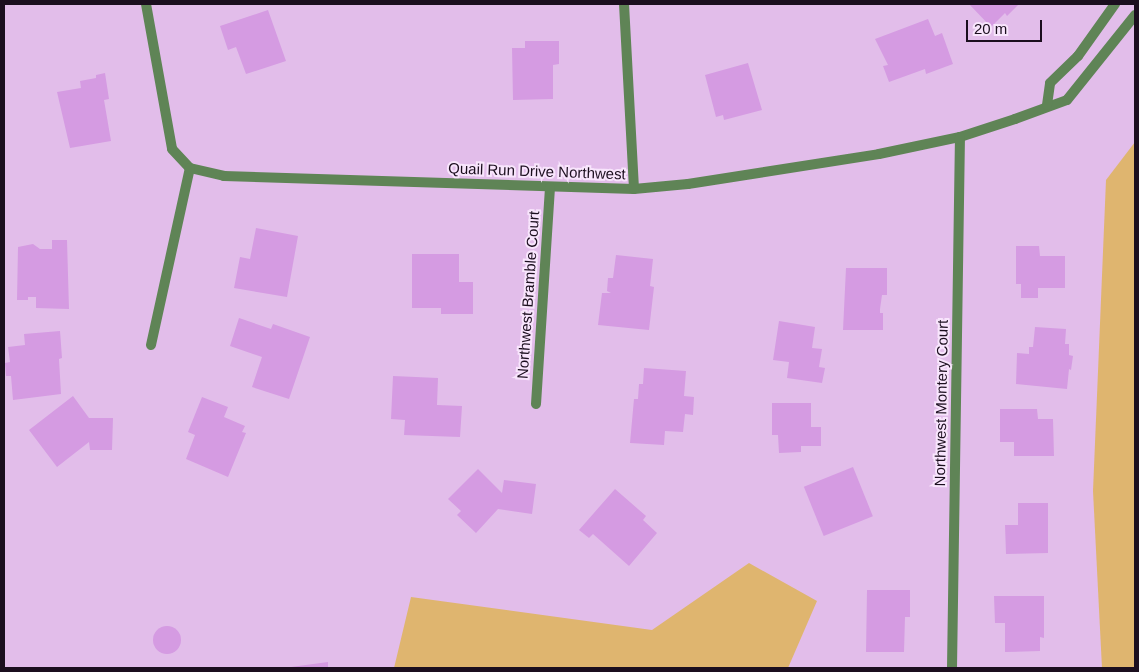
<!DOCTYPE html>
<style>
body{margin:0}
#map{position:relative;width:1139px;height:672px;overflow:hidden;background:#e2bdea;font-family:Helvetica,sans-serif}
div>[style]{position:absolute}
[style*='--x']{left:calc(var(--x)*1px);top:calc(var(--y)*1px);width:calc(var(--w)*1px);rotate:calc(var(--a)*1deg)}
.green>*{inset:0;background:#dfb56f}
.building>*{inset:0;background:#d59be2;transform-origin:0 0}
.round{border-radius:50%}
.minor>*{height:10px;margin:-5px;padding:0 5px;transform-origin:5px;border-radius:5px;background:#5f8456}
span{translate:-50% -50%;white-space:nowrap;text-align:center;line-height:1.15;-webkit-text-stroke:4px #f8e5fc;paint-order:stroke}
.street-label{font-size:15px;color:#1b0e1e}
.frame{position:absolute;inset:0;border:5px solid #1b0e1e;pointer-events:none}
.scale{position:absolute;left:966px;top:20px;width:76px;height:22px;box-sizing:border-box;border:2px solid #1b0e1e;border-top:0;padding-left:6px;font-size:15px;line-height:18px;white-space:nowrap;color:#1b0e1e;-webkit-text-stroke:4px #f8e5fc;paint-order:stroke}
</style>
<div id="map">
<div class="green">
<i style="clip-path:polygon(1135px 142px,1135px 668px,1102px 668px,1093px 491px,1106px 180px)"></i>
<i style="clip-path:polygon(749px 563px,817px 601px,788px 668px,394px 668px,411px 597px,652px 630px)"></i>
</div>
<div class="building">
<i style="clip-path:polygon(969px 4px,1019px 4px,1007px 16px,1005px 13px,991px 27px)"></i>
<i style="clip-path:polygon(268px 10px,286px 61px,246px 74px,236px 47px,228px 50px,220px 26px)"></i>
<i style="clip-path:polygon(928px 19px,935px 36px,942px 33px,953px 64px,926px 74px,925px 69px,889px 82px,883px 66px,888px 65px,875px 39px)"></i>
<i style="clip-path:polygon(525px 41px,559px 41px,559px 64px,553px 65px,553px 99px,513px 100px,512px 48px,525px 48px)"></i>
<i style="clip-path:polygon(748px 63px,762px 110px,724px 120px,723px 115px,716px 117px,705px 75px)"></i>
<i style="clip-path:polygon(105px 73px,109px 99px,104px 100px,111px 141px,70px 148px,57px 92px,81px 88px,80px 81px,96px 78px,96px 75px)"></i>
<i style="clip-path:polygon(256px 228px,298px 236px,287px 297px,234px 288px,240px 257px,250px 259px)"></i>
<i style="clip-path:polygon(52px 240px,67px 240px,69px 309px,36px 308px,36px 297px,28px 297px,28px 300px,17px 300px,18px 247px,33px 244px,40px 249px,52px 249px)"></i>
<i style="clip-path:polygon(1016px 246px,1039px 246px,1040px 256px,1065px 256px,1065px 288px,1038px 288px,1038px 298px,1021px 298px,1021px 284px,1016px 284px)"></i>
<i style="clip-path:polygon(412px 254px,459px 254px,459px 282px,473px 282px,473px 314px,441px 314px,441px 308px,412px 308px)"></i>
<i style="clip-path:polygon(616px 255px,653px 259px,650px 286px,654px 287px,649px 330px,598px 325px,602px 293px,611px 293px,607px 291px,608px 278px,613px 278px)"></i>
<i style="clip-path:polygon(846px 268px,887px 268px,887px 295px,882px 295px,880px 309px,880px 313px,883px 313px,883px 330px,843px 330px)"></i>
<i style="clip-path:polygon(239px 318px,271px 329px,273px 324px,310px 337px,289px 399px,252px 387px,262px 357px,230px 346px)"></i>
<i style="clip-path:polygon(779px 321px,815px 327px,812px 348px,822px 349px,819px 367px,825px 368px,822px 383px,787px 378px,789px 362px,773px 360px)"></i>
<i style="clip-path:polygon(1035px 327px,1066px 329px,1065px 344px,1069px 344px,1069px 355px,1073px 356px,1071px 370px,1069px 369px,1067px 389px,1016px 384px,1017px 353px,1029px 354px,1029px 347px,1033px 347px)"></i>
<i style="clip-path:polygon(60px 331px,62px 358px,59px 359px,61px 394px,13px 400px,11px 376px,6px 376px,5px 363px,10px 362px,8px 347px,25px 345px,24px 334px)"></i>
<i style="clip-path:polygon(644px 368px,686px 371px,684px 396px,694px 397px,693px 415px,685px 414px,683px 432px,665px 431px,664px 445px,630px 443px,634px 399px,638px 399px,639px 384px,643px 384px)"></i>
<i style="clip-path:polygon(393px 376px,438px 378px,437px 405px,462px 406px,460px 437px,404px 435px,405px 420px,391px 419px)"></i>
<i style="clip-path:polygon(73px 396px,89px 418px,113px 418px,112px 450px,90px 450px,89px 442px,57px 467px,29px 430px)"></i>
<i style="clip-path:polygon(202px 397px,228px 407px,224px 417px,245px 426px,242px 432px,246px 433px,228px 477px,186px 459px,195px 435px,188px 432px)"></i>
<i style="clip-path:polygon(772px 403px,811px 403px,811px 427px,821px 427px,821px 446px,801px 446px,801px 452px,779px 453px,778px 435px,772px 435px)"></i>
<i style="clip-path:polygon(1000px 409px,1037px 409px,1038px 419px,1053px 419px,1054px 456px,1014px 456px,1014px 442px,1000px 442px)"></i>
<i style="left:853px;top:467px;width:53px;height:53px;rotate:68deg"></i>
<i style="clip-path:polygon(478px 469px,502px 493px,504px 480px,536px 484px,532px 514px,498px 509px,476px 533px,457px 515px,461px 511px,448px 499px)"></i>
<i style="clip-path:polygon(615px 489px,646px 516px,643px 520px,657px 533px,629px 566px,593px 534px,589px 538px,579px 530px)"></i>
<i style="clip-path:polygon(1018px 503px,1048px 503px,1048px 553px,1006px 554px,1005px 525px,1018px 525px)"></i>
<i style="clip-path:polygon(867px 590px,910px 590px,910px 617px,905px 617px,904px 652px,866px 652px)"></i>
<i style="clip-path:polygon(994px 596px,1044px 596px,1044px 638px,1040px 637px,1040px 651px,1005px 652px,1005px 623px,995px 623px)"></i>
<i class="round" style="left:153px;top:626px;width:28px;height:28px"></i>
<i style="clip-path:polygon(328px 662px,328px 668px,292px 668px,291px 667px)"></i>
</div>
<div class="minor">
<i style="--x:146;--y:4;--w:147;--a:79.8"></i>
<i style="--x:172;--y:149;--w:26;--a:47"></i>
<i style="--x:190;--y:168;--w:35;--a:13"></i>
<i style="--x:224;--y:176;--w:410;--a:1.8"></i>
<i style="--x:634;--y:189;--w:54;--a:-5.3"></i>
<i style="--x:688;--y:184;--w:193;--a:-8.9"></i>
<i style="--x:879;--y:154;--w:83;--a:-11.9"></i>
<i style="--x:960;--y:137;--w:58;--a:-18.1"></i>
<i style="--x:1015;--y:119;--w:55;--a:-20.1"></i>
<i style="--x:1067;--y:100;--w:109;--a:-51.3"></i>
<i style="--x:624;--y:4;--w:185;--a:86.9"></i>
<i style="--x:1047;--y:105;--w:22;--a:-82"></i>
<i style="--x:1050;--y:83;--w:39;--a:-44"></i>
<i style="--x:1078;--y:56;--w:64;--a:-54.6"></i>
<i style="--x:151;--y:345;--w:181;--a:-77.6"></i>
<i style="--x:536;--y:404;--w:217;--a:-86.3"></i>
<i style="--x:952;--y:668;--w:531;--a:-89.14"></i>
</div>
<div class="street-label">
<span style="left:537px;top:171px;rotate:2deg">Quail Run Drive Northwest</span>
<span style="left:528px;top:295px;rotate:-86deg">Northwest Bramble Court</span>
<span style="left:941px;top:403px;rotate:-89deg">Northwest Montery Court</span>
</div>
<div class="frame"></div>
<div class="scale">20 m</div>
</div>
